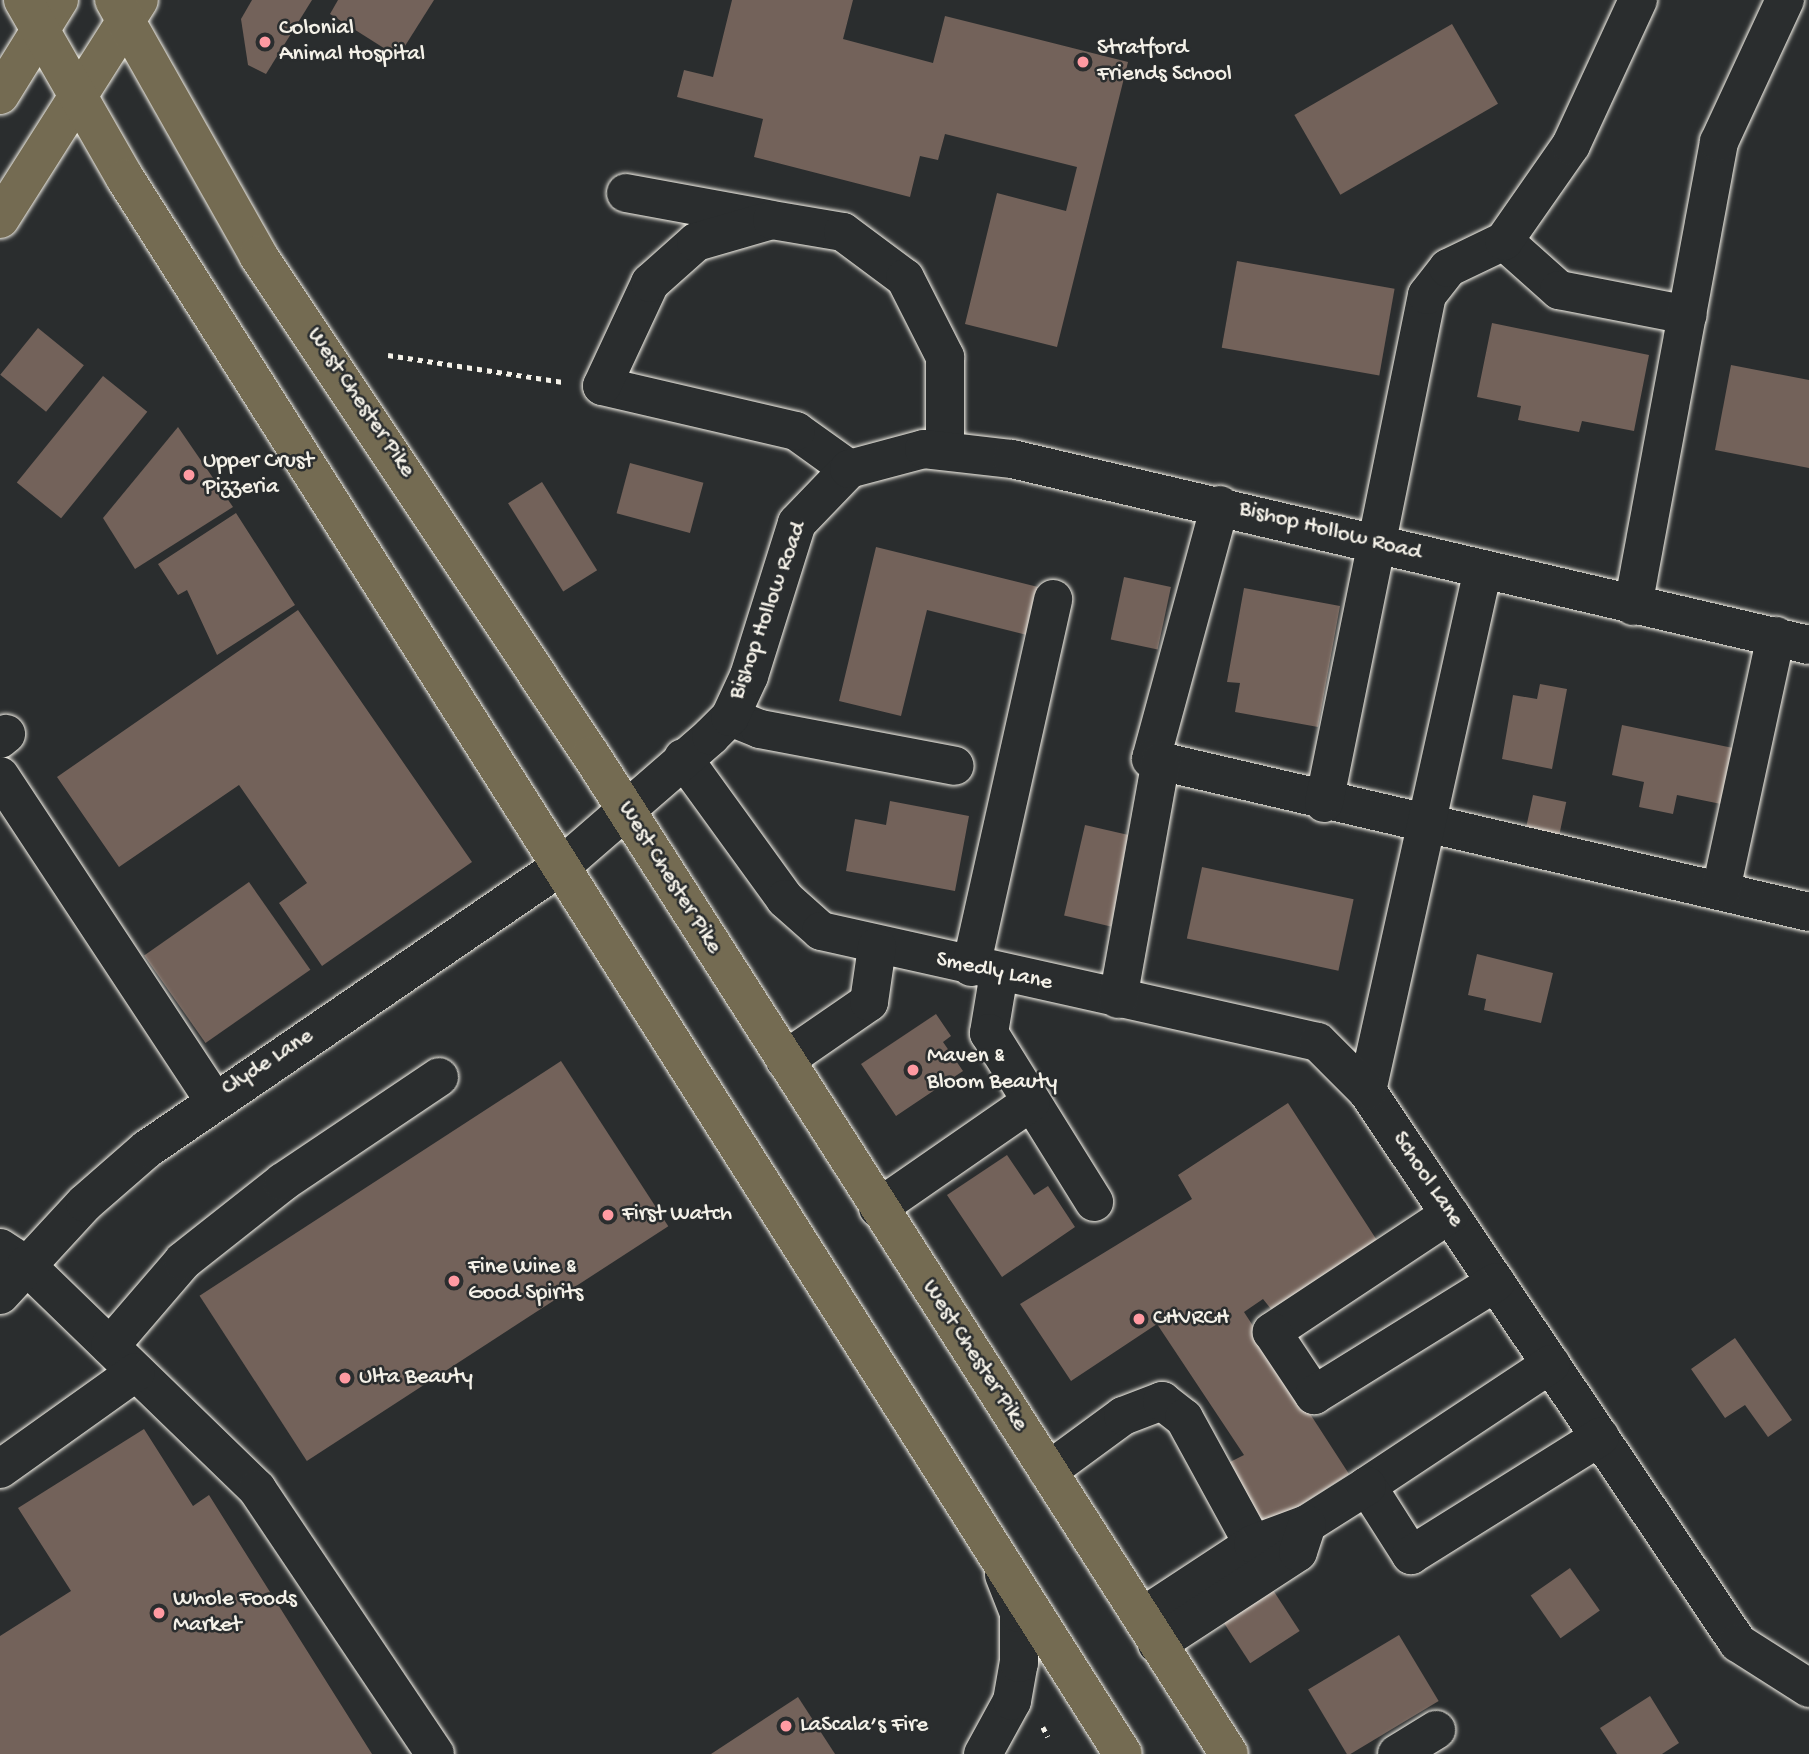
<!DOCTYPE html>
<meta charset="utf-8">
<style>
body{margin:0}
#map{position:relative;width:1809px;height:1754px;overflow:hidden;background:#2a2d2e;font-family:"Gochi Hand",sans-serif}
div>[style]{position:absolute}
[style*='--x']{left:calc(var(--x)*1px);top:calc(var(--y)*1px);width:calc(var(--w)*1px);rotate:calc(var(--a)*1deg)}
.building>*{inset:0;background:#73625a;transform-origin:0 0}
.path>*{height:4.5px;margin-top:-2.25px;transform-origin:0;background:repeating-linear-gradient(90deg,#f4f1e8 0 5px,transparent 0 10px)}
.roads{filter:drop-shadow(0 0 2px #f4f1e8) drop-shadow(0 0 2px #f4f1e8)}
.minor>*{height:38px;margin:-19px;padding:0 19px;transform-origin:19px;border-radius:19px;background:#2a2d2e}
.major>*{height:38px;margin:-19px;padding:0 19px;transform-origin:19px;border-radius:19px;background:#746b52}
.highway>*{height:38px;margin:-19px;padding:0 19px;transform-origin:19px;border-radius:19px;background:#746b52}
.dots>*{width:19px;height:19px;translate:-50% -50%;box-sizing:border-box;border:4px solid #2a2d2e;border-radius:50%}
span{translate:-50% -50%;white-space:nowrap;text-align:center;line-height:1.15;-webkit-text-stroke:5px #2a2d2e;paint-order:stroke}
.poi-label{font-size:23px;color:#f4f1e8}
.left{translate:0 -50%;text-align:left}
.street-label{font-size:23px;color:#f4f1e8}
</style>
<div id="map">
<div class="building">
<i style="clip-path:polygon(252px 0,312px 0,266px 74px,248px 65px,241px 19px)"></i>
<i style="clip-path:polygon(338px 0,434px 0,398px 57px,330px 14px)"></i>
<i style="clip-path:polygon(732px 0,853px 0,843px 39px,933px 63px,945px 16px,1128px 62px,1057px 347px,965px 324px,997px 193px,1066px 211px,1077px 167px,945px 134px,938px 160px,920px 156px,910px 197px,754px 157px,763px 119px,677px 97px,684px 70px,713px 77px)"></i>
<i style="left:1452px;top:24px;width:92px;height:182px;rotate:60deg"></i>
<i style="left:1237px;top:261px;width:160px;height:88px;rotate:10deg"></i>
<i style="clip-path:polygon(1492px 323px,1649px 355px,1634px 431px,1582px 421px,1579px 432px,1518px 420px,1521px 406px,1477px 397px)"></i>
<i style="left:38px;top:328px;width:59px;height:60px;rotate:39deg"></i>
<i style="clip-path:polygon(1731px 365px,1809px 380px,1809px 468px,1715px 450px)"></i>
<i style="left:103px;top:376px;width:57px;height:137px;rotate:39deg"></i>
<i style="clip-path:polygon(178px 427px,233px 507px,135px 569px,103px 518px)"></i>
<i style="left:630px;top:463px;width:76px;height:52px;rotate:15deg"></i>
<i style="left:542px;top:482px;width:104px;height:40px;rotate:58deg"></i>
<i style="clip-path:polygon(236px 513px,295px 605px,217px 655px,187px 590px,178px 595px,158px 564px)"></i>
<i style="clip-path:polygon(876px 547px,1038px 587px,1027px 635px,927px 610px,901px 716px,839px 701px)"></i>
<i style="left:1124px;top:577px;width:48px;height:64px;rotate:12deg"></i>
<i style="clip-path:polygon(1244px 588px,1340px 606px,1318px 727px,1235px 712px,1240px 683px,1227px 682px)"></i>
<i style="clip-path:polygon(298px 610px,472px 862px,322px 966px,279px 903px,307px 883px,239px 785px,119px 867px,57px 777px)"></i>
<i style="clip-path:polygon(1540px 684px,1567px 689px,1552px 769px,1502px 759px,1513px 695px,1537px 699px)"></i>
<i style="clip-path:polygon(1622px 725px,1733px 748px,1721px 804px,1677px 795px,1673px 814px,1639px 807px,1644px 782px,1612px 775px)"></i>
<i style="left:1533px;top:795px;width:34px;height:35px;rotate:12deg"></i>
<i style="clip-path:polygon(890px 801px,969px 816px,955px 891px,846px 871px,855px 819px,886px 825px)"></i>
<i style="left:1085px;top:825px;width:48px;height:93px;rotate:13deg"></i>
<i style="left:1202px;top:867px;width:155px;height:73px;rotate:12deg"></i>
<i style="left:249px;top:882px;width:107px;height:128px;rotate:55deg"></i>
<i style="clip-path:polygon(1477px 954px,1553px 973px,1541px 1023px,1484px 1010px,1486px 999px,1468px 995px)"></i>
<i style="clip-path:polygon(936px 1014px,951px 1036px,943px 1042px,963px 1071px,896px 1116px,861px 1064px)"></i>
<i style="left:561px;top:1061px;width:197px;height:431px;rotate:57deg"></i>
<i style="clip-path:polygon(1288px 1103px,1380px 1245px,1275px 1314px,1263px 1299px,1244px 1312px,1349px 1474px,1265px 1528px,1226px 1464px,1244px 1455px,1157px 1324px,1071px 1381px,1020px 1304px,1192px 1199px,1178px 1175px)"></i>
<i style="clip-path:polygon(1007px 1155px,1034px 1195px,1048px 1186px,1075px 1227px,1002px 1277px,947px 1195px)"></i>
<i style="clip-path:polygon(1735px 1338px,1792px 1420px,1768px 1437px,1745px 1405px,1725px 1418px,1691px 1369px)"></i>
<i style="clip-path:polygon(144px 1429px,193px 1506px,209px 1495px,372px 1754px,0 1754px,0 1636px,71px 1591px,18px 1508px)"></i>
<i style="left:1570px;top:1568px;width:52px;height:48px;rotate:55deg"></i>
<i style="left:1273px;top:1590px;width:49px;height:59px;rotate:57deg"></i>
<i style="left:1399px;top:1635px;width:77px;height:106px;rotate:59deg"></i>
<i style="clip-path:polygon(1650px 1696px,1679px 1743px,1662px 1754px,1617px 1754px,1600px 1728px)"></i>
<i style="clip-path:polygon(798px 1697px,835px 1754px,711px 1754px)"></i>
</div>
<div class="path">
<i style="--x:388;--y:355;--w:177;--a:8.8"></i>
<i style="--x:1043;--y:1727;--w:11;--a:63"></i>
</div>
<div class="roads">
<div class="minor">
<i style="--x:626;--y:193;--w:143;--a:10.4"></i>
<i style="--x:1504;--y:241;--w:74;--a:41.7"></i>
<i style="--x:1559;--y:290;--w:131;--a:11"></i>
<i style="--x:849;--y:469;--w:65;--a:-144.4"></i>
<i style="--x:796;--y:431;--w:199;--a:-166.9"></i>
<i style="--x:602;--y:386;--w:114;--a:-65"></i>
<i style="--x:650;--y:283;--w:62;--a:-41.7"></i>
<i style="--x:696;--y:242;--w:79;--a:-16.1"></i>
<i style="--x:772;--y:220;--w:72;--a:9.6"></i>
<i style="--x:843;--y:232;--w:77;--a:36.6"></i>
<i style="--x:905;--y:278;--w:89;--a:63.1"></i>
<i style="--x:945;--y:357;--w:94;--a:90"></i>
<i style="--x:1220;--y:505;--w:263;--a:105.2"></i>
<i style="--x:1151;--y:759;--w:676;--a:13.09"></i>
<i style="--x:1483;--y:569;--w:535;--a:102.53"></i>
<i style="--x:1367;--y:1091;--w:665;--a:56.09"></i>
<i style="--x:1738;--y:1643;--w:84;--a:32.4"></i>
<i style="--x:1633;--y:606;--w:472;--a:-79.5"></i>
<i style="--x:1719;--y:142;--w:157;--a:-65.1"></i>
<i style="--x:730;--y:717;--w:32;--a:22"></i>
<i style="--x:760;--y:729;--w:198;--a:10.7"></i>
<i style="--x:0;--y:739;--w:8;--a:-40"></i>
<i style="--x:683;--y:758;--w:174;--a:54.1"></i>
<i style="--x:785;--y:899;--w:48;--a:41.6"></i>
<i style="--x:821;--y:931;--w:509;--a:12.59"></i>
<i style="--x:1318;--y:1042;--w:69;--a:45"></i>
<i style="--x:0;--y:776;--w:387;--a:56.6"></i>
<i style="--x:1324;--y:803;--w:518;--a:-78.54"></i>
<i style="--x:1427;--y:295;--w:34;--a:-52"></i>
<i style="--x:1448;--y:268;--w:62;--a:-25.7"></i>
<i style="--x:1504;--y:241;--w:117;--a:-55.1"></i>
<i style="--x:1571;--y:145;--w:160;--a:-65.2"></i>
<i style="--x:1721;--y:890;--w:260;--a:-77.8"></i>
<i style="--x:971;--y:967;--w:377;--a:-77.4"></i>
<i style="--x:999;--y:973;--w:61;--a:99.5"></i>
<i style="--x:989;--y:1033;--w:199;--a:58.1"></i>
<i style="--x:1118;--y:999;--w:242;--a:-79.8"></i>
<i style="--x:785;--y:1060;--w:102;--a:-34.6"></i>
<i style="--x:869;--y:1002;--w:56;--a:-81.7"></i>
<i style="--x:878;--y:1208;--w:186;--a:-34.7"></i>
<i style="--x:1450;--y:1214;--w:214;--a:146.5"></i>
<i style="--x:1272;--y:1332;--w:76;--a:56.3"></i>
<i style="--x:1314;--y:1395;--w:214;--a:-31.8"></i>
<i style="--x:0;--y:1248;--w:31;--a:33"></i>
<i style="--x:26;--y:1265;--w:322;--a:44.1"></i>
<i style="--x:257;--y:1489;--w:319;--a:56.1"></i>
<i style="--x:0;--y:1295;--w:125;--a:-47.3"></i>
<i style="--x:85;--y:1203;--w:82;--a:-41.1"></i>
<i style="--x:147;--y:1149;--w:505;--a:-34.35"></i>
<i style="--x:564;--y:864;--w:195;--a:-41"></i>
<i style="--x:711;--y:736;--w:27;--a:-45"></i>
<i style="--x:730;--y:717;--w:45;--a:-65.1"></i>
<i style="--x:749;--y:676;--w:160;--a:-72.6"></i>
<i style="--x:797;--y:523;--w:75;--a:-46.1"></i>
<i style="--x:849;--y:469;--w:78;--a:-14.9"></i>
<i style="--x:924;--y:449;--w:89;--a:6.5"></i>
<i style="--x:1012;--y:459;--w:818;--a:13.14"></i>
<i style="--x:110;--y:1346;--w:112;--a:-49.3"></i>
<i style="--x:183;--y:1261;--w:127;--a:-38.3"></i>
<i style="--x:283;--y:1182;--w:188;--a:-33.9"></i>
<i style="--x:1551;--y:1364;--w:221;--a:146.5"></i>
<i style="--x:1367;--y:1486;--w:82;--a:57.5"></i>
<i style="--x:1411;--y:1555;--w:223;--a:-32"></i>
<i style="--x:0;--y:1469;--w:167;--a:-35.5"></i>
<i style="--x:1048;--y:1471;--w:93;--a:-36.3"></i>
<i style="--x:1123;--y:1416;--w:42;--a:-21"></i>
<i style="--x:1162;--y:1401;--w:28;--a:38"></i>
<i style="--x:1184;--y:1418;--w:144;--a:61.3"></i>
<i style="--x:1142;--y:1617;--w:133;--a:-33.3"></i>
<i style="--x:1253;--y:1544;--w:58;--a:-20.3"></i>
<i style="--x:1307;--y:1524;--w:71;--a:-32.3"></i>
<i style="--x:1157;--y:1644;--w:168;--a:-33.1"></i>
<i style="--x:1298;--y:1552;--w:29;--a:-72"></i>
<i style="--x:983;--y:1754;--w:60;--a:-61.3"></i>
<i style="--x:1012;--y:1701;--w:39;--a:-80"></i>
<i style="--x:1019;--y:1663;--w:50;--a:-90"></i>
<i style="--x:1019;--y:1613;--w:41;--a:-111.5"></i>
<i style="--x:1397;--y:1754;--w:46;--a:-31.6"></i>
</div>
<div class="major">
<i style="--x:0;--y:95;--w:112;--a:-58.2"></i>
<i style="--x:0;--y:219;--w:259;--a:-57.6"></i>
</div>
<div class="highway">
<i style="--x:23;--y:0;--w:205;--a:60.2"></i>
<i style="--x:125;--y:178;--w:1865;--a:57.66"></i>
<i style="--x:114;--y:0;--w:293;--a:60.5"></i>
<i style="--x:258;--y:255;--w:601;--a:56.34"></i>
<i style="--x:591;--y:755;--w:1185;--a:57.44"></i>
</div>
</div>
<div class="dots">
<i style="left:265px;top:42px;background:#ff9aa2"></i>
<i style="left:1083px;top:62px;background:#ff9aa2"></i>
<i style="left:189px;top:475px;background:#ff9aa2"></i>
<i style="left:913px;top:1070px;background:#ff9aa2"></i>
<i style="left:608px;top:1215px;background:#ff9aa2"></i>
<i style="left:454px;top:1281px;background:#ff9aa2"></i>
<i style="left:1139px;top:1319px;background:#ff9aa2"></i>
<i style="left:345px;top:1378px;background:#ff9aa2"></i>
<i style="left:159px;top:1613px;background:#ff9aa2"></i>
<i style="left:786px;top:1726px;background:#ff9aa2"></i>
</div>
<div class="poi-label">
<span class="left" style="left:279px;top:42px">Colonial<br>Animal Hospital</span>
<span class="left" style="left:1097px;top:62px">Stratford<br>Friends School</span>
<span class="left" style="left:203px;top:475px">Upper Crust<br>Pizzeria</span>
<span class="left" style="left:927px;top:1070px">Maven &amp;<br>Bloom Beauty</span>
<span class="left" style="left:622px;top:1215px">First Watch</span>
<span class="left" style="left:468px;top:1281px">Fine Wine &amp;<br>Good Spirits</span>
<span class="left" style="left:1153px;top:1319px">CHVRCH</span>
<span class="left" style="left:359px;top:1378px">Ulta Beauty</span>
<span class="left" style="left:173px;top:1613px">Whole Foods<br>Market</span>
<span class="left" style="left:800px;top:1726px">LaScala’s Fire</span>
</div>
<div class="street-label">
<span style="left:360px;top:403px;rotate:56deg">West Chester Pike</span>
<span style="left:1330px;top:532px;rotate:14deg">Bishop Hollow Road</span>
<span style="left:769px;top:611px;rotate:-70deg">Bishop Hollow Road</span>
<span style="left:669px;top:878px;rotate:58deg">West Chester Pike</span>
<span style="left:994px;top:972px;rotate:12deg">Smedly Lane</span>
<span style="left:268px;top:1063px;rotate:-33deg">Clyde Lane</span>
<span style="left:1427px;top:1180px;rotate:56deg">School Lane</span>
<span style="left:974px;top:1356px;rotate:57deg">West Chester Pike</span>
</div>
</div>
